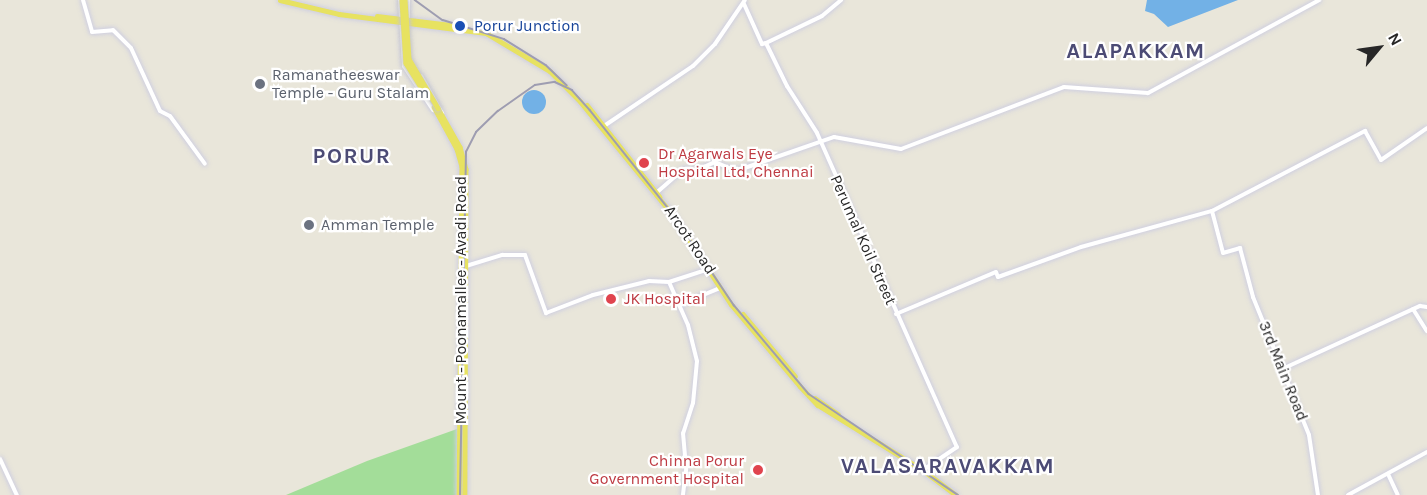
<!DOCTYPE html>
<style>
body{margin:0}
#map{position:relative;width:1427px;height:495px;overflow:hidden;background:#e9e6da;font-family:Karla,sans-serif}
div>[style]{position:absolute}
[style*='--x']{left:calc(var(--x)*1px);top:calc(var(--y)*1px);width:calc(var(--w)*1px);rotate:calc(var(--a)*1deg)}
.green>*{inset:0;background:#a3dd99}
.water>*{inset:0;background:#72b1e6}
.round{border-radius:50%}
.roads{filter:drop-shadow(0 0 2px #cfcfe0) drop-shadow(0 0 2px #cfcfe0)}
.secondary>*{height:4px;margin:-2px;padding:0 2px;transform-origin:2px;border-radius:2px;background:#fff}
.primary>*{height:4.5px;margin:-2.25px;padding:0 2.25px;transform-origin:2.25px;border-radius:2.25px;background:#e7e261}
.rail>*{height:1.5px;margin:-0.75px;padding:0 0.75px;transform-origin:0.75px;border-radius:0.75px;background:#9e9db1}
.bridges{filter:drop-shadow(0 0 2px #c7c7c7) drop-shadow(0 0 2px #c7c7c7)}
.primary-bridge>*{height:4.5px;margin:-2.25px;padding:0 2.25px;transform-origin:2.25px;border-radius:2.25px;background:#e7e261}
.dots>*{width:16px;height:16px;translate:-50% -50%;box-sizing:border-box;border:3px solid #fff;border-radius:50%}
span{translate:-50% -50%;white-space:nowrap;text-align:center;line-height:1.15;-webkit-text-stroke:4.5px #fff;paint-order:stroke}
.transit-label{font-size:16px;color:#164399}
.left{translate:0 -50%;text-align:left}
.worship-label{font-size:16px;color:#5b616d}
.health-label{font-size:16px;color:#be3a42}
.right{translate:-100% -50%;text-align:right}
.street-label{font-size:16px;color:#272727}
.district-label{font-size:22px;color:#4c4b75;font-weight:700;letter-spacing:1.5px}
.north{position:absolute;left:1349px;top:18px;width:60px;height:60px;-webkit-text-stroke:4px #fff;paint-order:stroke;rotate:61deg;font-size:16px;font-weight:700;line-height:24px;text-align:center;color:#272727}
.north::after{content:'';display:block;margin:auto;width:21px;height:27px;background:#272727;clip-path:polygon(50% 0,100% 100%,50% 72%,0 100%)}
</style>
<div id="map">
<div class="green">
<i style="clip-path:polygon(457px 429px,457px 495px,286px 495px,367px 461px)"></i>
</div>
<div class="water">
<i style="clip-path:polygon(1147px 0,1238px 0,1168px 27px,1154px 14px,1145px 11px)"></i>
<i class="round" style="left:522px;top:90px;width:24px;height:24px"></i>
</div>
<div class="roads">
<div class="secondary">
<i style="--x:83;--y:0;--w:33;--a:74"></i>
<i style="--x:92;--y:32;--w:21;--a:-5"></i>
<i style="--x:113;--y:30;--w:25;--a:45"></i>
<i style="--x:131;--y:48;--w:69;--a:65.3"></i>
<i style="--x:160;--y:111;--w:11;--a:27"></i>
<i style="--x:170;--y:116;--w:59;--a:53.9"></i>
<i style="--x:400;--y:0;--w:66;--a:86.5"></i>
<i style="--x:404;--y:66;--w:53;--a:56.6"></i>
<i style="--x:408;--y:0;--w:17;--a:90"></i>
<i style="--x:744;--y:4;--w:44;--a:65.8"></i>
<i style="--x:762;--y:44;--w:4;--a:-14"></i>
<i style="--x:766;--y:43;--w:48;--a:64"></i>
<i style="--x:787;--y:86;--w:56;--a:57.4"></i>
<i style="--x:817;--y:133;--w:344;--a:66"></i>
<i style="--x:957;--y:447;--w:41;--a:145.9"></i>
<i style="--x:766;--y:43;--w:62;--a:-25.7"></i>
<i style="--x:822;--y:16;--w:25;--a:-40"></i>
<i style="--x:421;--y:76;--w:43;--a:60.4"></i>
<i style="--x:604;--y:126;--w:107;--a:-34"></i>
<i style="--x:693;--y:66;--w:31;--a:-45"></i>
<i style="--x:715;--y:44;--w:53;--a:-55.7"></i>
<i style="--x:655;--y:194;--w:38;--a:-41"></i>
<i style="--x:684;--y:169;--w:13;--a:4"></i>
<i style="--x:697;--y:170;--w:20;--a:-24"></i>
<i style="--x:715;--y:162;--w:23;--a:23"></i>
<i style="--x:736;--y:171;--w:104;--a:-19.1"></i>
<i style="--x:834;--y:137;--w:68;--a:10.2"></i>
<i style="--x:901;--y:149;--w:174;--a:-20.8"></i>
<i style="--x:1064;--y:87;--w:84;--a:4.1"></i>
<i style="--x:1148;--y:93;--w:195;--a:-28.5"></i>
<i style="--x:1212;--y:211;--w:43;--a:75.3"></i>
<i style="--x:1223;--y:253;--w:18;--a:-16"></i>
<i style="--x:1240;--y:248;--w:51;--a:75.1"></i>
<i style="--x:1253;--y:297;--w:149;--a:67.9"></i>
<i style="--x:1309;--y:435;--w:61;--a:81.5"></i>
<i style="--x:466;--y:266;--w:38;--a:-17"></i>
<i style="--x:502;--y:255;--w:23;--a:0"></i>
<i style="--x:525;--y:255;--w:62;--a:70.1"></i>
<i style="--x:546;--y:313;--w:50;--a:-21"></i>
<i style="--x:593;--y:295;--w:58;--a:-14"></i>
<i style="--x:649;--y:281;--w:20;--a:3"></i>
<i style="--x:669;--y:282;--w:40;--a:-18"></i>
<i style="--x:669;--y:282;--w:47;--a:66.2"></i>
<i style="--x:688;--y:325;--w:37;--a:76"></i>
<i style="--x:697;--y:361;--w:42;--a:95.4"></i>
<i style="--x:693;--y:403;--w:32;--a:108"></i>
<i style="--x:683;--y:433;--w:37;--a:85"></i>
<i style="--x:686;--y:470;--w:25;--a:97"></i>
<i style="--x:679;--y:305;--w:44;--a:-22.5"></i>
<i style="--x:1413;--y:309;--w:26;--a:58"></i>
<i style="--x:896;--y:314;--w:108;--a:-22.8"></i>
<i style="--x:996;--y:272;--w:5;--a:68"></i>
<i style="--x:998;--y:277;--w:88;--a:-19.9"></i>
<i style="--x:1081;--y:247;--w:136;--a:-15.4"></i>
<i style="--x:1212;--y:211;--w:173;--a:-27.6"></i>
<i style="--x:1365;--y:131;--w:33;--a:61"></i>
<i style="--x:1381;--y:160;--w:56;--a:-34.8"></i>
<i style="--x:1280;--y:370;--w:154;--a:-24.6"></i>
<i style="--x:1420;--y:306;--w:7;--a:8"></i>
<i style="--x:0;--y:459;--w:40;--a:65"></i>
<i style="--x:1388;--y:474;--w:23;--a:65"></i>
<i style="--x:1348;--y:495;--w:90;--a:-28.6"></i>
</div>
<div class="primary">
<i style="--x:280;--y:0;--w:61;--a:13.3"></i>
<i style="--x:339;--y:14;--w:148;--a:7.4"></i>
<i style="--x:486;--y:33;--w:74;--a:30.7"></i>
<i style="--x:550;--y:71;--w:42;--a:45"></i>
<i style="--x:580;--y:101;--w:147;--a:50.8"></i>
<i style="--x:673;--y:215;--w:106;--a:56.9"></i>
<i style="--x:731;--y:304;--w:107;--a:49.9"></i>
<i style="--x:800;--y:386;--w:26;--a:47"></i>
<i style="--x:818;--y:405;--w:123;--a:31.8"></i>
<i style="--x:923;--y:470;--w:41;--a:37.1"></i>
<i style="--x:377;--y:16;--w:82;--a:7"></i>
<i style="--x:587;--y:105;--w:117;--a:51.6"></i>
<i style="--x:434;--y:107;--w:48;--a:61.3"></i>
<i style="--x:457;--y:149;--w:19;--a:74"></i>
<i style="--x:462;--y:167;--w:328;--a:90.5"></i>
<i style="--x:438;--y:108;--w:45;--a:60.6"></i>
<i style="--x:460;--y:147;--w:23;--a:75"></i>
<i style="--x:466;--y:169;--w:326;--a:90.2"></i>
<i style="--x:743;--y:314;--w:81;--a:50"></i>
<i style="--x:815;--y:398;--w:28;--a:35"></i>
</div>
</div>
<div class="rail">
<i style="--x:415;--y:0;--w:34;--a:36"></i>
<i style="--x:443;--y:20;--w:64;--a:17.3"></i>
<i style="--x:504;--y:39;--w:49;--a:31.8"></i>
<i style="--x:546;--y:65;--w:29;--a:44"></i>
<i style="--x:460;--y:495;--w:343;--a:-89"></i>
<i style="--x:466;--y:152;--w:22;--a:-63"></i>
<i style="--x:476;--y:132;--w:30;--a:-44"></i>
<i style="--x:498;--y:111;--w:45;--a:-35.1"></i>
<i style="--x:535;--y:85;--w:20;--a:-9"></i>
<i style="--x:555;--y:82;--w:19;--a:25"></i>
<i style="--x:572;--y:90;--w:27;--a:48"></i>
<i style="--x:590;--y:110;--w:133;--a:51.4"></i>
<i style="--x:673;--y:214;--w:110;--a:56.2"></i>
<i style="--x:734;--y:305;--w:116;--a:49.9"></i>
<i style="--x:809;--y:394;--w:180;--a:34.1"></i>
</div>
<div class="bridges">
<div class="primary-bridge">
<i style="--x:402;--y:0;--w:63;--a:86.4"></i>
<i style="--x:406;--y:63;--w:38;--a:58"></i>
<i style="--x:405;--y:0;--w:59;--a:86.1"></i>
<i style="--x:409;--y:59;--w:57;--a:59.4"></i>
</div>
</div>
<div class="dots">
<i style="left:460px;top:26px;background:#1a4fb4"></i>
<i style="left:260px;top:84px;background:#6b7280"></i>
<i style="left:644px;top:163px;background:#e0444e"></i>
<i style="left:309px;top:225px;background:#6b7280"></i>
<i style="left:611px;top:299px;background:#e0444e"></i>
<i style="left:758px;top:470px;background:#e0444e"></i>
</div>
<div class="transit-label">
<span class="left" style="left:474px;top:26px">Porur Junction</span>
</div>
<div class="worship-label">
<span class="left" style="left:272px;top:84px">Ramanatheeswar<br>Temple - Guru Stalam</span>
<span class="left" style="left:321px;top:225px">Amman Temple</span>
</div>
<div class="health-label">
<span class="left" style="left:658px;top:163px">Dr Agarwals Eye<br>Hospital Ltd, Chennai</span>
<span class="left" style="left:624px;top:299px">JK Hospital</span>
<span class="right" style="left:744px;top:470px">Chinna Porur<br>Government Hospital</span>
</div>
<div class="street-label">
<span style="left:690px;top:240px;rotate:56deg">Arcot Road</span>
<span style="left:863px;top:240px;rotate:66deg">Perumal Koil Street</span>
<span style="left:461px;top:300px;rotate:-90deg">Mount - Poonamallee - Avadi Road</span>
<span style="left:1283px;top:371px;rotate:68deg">3rd Main Road</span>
</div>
<div class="district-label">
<span style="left:1136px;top:52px">ALAPAKKAM</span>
<span style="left:352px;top:157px">PORUR</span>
<span style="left:948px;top:467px">VALASARAVAKKAM</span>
</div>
<div class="north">N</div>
</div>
